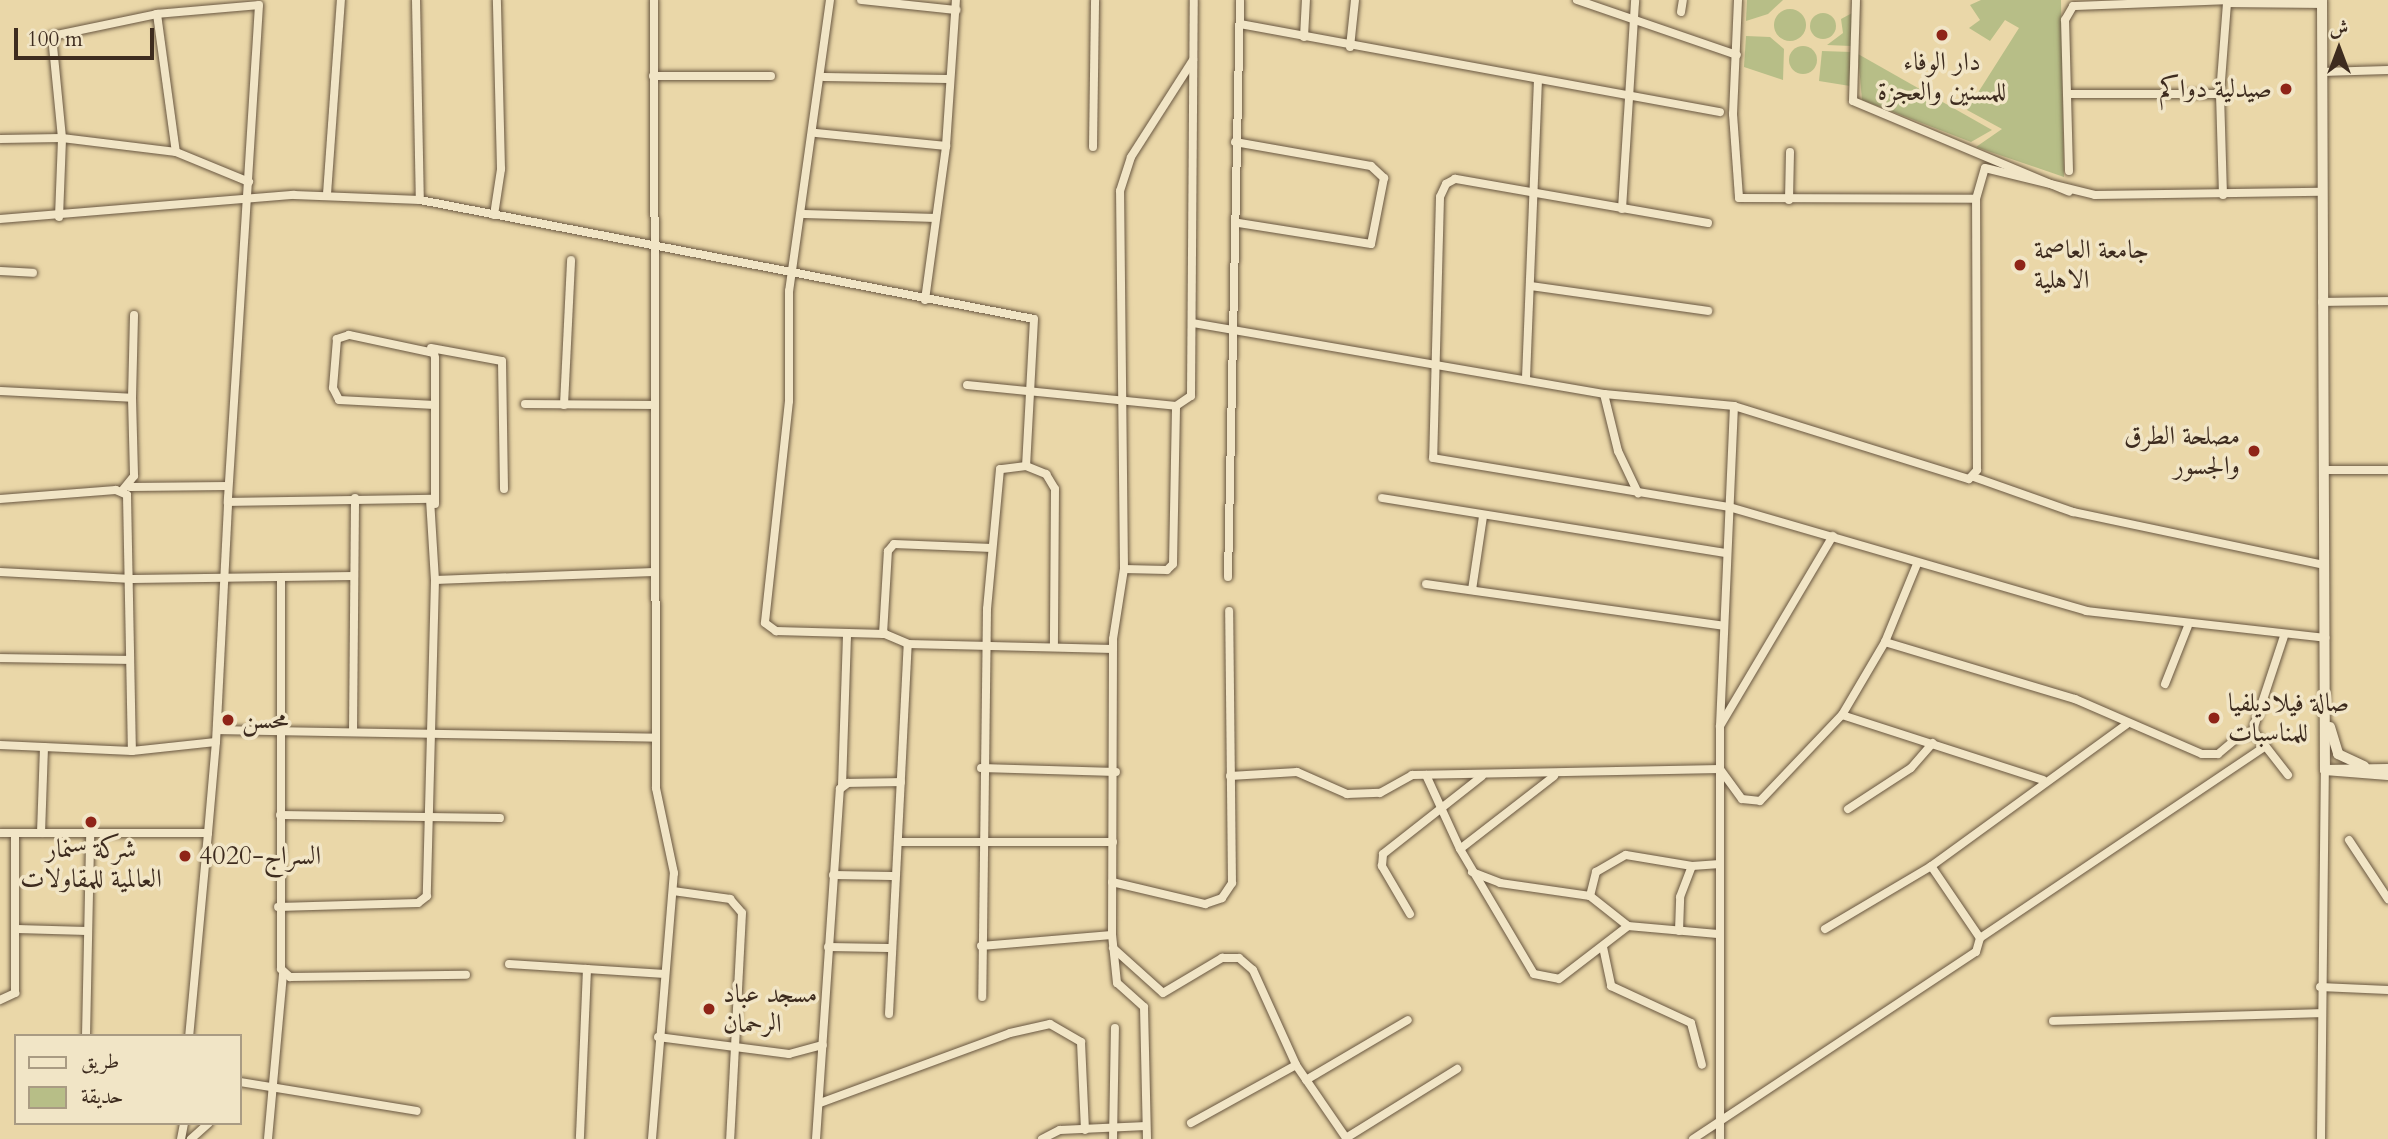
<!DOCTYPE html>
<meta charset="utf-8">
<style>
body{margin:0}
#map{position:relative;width:2388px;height:1139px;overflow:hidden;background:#ead7a8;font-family:Cardo,Amiri,serif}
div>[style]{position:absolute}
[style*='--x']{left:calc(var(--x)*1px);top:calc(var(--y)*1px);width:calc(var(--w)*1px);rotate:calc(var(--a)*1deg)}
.green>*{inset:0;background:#b7be87}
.round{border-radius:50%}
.roads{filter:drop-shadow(0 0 2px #695741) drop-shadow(0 0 2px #695741)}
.street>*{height:8px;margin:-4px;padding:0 4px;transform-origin:4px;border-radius:4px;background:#f1e5c6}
.secondary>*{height:10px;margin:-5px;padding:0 5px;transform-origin:5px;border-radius:5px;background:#f1e5c6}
.dots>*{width:19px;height:19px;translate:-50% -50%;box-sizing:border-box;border:4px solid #f1e5c6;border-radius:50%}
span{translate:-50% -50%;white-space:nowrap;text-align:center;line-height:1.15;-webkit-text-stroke:7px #f1e5c6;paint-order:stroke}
.poi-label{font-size:26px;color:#3e2c1f}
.right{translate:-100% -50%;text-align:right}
.left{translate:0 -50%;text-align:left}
.legend{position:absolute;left:14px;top:1034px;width:228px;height:91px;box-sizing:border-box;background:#f1e5c6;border:2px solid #a99b83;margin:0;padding:9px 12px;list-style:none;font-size:21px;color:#3e2c1f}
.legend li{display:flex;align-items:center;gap:14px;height:35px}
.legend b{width:35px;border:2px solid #a99b83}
.north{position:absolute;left:2304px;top:14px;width:70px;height:70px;-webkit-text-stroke:5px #f1e5c6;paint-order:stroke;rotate:0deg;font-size:19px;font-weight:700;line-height:28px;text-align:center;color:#3e2c1f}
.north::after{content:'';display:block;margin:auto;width:24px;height:32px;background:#3e2c1f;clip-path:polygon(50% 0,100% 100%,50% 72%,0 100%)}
.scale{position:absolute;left:14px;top:28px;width:140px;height:32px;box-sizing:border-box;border:4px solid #3e2c1f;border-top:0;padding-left:9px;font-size:21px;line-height:24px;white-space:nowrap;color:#3e2c1f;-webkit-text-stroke:5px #f1e5c6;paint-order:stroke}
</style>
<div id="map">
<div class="green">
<i style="clip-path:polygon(1747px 0,1783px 0,1768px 14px,1746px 21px)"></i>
<i style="clip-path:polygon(1981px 0,2061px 0,2064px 177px,1976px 147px,2002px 129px,1967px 110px,2019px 28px,2005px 20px,1990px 41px,1969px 28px,1980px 20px,1970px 5px)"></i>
<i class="round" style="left:1774px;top:9px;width:32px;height:32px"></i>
<i style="clip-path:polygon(1854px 12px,1851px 46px,1827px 45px,1843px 33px,1841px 19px)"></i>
<i class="round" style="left:1810px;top:13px;width:26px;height:26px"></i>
<i style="clip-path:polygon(1746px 36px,1770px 37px,1784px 49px,1783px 80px,1744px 67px)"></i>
<i class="round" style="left:1789px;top:46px;width:28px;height:28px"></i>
<i style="clip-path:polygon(1822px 51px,1851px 52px,1850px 86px,1819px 81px)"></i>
<i style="clip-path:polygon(1858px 54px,1992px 130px,1971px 142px,1862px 100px)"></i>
</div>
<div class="roads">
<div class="street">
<i style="--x:416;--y:0;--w:200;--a:88.9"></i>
<i style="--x:830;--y:0;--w:294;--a:98"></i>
<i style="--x:789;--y:291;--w:110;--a:90"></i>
<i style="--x:789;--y:401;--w:223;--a:96.2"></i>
<i style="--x:765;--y:623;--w:14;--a:36"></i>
<i style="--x:776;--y:631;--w:109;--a:1.6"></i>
<i style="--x:885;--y:634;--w:25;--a:23"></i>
<i style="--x:908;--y:644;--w:205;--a:1.4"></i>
<i style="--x:861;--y:0;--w:96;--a:6"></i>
<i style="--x:1577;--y:0;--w:169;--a:19"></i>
<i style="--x:1738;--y:0;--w:114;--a:92.5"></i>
<i style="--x:1733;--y:114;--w:84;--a:85.9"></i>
<i style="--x:1739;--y:198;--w:237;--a:0.2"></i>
<i style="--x:1856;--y:0;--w:101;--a:91.7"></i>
<i style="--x:1853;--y:101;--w:234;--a:22.8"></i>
<i style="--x:1681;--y:12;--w:12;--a:-81"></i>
<i style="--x:157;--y:14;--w:139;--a:82.2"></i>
<i style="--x:1240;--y:24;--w:488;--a:10.4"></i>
<i style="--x:1304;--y:37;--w:37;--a:-87"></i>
<i style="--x:1350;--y:47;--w:47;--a:-83.9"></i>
<i style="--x:2322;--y:72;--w:66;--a:-1.7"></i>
<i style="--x:653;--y:76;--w:118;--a:0"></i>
<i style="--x:824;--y:77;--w:124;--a:0.9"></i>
<i style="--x:2067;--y:94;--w:153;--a:0"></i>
<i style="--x:816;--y:133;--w:131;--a:5.7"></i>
<i style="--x:0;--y:139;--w:62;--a:-0.9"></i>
<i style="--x:62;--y:138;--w:115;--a:7"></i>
<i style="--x:176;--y:152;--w:79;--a:22.3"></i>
<i style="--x:1235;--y:142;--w:138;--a:10"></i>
<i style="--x:1371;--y:166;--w:18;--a:43"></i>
<i style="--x:1384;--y:178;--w:67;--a:101.1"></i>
<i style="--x:1371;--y:244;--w:134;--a:-171"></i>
<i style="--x:1093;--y:147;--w:147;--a:-89.2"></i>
<i style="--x:2069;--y:171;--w:151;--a:-91.5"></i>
<i style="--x:2065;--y:20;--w:16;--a:-60"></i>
<i style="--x:2073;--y:6;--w:154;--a:-2.2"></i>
<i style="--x:327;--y:194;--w:195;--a:-85.9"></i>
<i style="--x:2223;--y:195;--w:101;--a:-91.7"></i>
<i style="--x:2220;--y:94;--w:91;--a:-85.6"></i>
<i style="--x:2227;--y:3;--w:95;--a:0.6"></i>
<i style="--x:1789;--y:200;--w:48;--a:-88.8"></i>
<i style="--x:1622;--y:209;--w:209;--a:-86.4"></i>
<i style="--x:804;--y:214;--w:132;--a:1.7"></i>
<i style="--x:494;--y:215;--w:47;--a:-81.3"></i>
<i style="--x:501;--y:169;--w:169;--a:-91.4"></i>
<i style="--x:59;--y:217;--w:79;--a:-87.8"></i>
<i style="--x:62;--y:138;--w:102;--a:-95.6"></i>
<i style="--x:52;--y:36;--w:107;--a:-11.8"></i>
<i style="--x:157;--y:14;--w:102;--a:-5"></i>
<i style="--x:259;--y:5;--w:498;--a:93.6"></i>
<i style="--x:0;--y:219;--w:295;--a:-4.7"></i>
<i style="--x:294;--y:195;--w:126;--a:2.3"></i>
<i style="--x:420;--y:200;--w:625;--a:10.97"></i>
<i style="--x:1034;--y:319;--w:147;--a:93.1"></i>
<i style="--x:1026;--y:466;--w:26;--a:173"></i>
<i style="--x:1000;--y:469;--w:141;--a:95.3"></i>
<i style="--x:987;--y:609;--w:388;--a:90.7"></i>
<i style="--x:1708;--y:223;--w:257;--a:-170.1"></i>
<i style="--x:1455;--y:179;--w:10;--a:151"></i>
<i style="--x:1446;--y:184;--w:14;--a:115"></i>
<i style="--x:1440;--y:197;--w:261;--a:91.5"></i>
<i style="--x:1433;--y:458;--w:300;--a:9.4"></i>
<i style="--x:1729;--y:507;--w:372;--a:16.2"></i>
<i style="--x:2086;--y:611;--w:241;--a:6.4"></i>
<i style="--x:0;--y:271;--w:33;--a:3"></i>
<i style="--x:1531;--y:286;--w:179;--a:8"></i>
<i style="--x:925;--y:300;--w:155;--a:-82.2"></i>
<i style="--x:946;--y:146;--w:146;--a:-86.1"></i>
<i style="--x:2322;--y:302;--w:66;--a:-0.9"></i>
<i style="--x:1193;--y:323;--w:417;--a:9.8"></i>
<i style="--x:1604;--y:394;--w:131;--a:5.3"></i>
<i style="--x:1734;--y:406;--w:246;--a:17.3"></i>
<i style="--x:1969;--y:479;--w:12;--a:-48"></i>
<i style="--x:1977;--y:470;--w:271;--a:-90.2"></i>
<i style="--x:1976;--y:199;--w:32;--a:-74"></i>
<i style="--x:1985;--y:168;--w:113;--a:13.8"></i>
<i style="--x:2095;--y:195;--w:226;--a:-0.8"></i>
<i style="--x:431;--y:348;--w:72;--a:10.4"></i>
<i style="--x:502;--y:361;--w:128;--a:89.1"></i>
<i style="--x:1526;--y:378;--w:298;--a:-87.7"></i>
<i style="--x:967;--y:385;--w:210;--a:5.7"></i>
<i style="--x:1176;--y:406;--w:18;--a:-34"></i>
<i style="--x:1191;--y:396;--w:396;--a:-89.6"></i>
<i style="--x:0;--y:391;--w:132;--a:3"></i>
<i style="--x:132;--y:398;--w:78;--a:88.5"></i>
<i style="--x:134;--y:476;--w:19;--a:129"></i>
<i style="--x:1604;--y:394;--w:59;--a:76.2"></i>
<i style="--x:1618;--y:451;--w:47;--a:64.5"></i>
<i style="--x:132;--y:398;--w:83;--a:-88.6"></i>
<i style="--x:525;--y:404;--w:129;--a:0.4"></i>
<i style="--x:564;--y:405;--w:145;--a:-87.2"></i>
<i style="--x:1026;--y:466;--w:22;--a:22"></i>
<i style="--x:1046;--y:474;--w:17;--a:59"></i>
<i style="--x:1055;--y:489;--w:158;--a:90.4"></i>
<i style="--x:2323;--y:470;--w:65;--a:0"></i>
<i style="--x:1974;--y:477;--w:105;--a:19.5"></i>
<i style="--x:2073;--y:512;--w:257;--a:11.9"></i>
<i style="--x:130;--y:487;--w:98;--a:-0.6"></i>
<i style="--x:1382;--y:498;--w:347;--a:9.1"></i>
<i style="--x:0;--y:499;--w:116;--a:-4.4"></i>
<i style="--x:116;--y:490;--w:12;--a:24"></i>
<i style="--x:127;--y:495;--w:256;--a:88.9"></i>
<i style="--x:435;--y:504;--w:146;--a:-90"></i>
<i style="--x:435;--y:358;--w:5;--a:-101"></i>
<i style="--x:434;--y:353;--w:87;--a:-168"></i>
<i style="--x:349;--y:335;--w:13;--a:162"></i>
<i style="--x:337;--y:339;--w:49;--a:94.7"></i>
<i style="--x:333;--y:388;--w:13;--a:63"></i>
<i style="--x:339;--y:400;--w:96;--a:3"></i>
<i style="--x:1124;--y:569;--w:43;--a:1.3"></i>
<i style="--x:1167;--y:570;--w:8;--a:-45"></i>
<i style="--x:1173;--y:564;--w:158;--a:-88.9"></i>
<i style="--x:0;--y:572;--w:132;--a:3"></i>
<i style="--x:132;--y:579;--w:222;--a:-0.8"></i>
<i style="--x:281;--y:577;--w:392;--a:90"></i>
<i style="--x:281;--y:969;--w:12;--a:42"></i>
<i style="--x:290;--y:977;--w:176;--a:-0.7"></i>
<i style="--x:1228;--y:577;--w:577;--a:-88.81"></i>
<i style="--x:435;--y:580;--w:219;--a:-2.1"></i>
<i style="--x:1426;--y:584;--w:300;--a:8"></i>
<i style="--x:1472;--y:590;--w:75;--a:-81.5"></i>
<i style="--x:883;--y:634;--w:83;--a:-86.6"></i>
<i style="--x:888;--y:551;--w:9;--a:-49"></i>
<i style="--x:894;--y:544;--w:98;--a:2.3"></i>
<i style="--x:1885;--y:642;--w:198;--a:16.7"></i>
<i style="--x:2075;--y:699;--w:138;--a:23.4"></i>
<i style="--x:2202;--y:754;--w:16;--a:0"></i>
<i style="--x:2218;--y:754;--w:30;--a:-40"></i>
<i style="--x:2241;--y:735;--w:15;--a:-4"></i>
<i style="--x:2256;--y:734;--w:52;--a:52"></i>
<i style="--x:0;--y:658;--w:130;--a:0.9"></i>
<i style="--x:2165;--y:684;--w:62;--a:-68.4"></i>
<i style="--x:1842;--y:715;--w:211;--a:17.9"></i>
<i style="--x:1720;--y:726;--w:221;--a:-59.3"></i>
<i style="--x:217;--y:730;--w:439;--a:1"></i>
<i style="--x:353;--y:732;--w:234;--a:-89.5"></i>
<i style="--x:2252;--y:733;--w:102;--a:-71.7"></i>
<i style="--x:0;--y:745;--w:132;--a:2.6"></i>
<i style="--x:132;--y:751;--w:84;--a:-6.1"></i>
<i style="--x:216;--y:742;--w:240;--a:-87.1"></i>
<i style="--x:228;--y:502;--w:202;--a:-0.9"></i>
<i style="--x:430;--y:499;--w:81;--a:86.5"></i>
<i style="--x:435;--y:580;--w:316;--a:91.5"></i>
<i style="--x:427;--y:896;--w:11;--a:142"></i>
<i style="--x:418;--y:903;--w:140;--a:178.4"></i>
<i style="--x:981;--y:768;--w:135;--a:1.7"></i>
<i style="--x:1426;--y:775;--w:81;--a:65.3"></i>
<i style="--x:1460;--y:849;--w:145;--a:59.4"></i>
<i style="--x:1534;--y:974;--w:25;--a:11"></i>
<i style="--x:1559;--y:979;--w:87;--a:-37.5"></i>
<i style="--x:1230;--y:776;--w:67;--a:-3.4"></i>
<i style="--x:1297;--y:772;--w:55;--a:23.7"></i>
<i style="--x:1347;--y:794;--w:33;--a:-2"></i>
<i style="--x:1380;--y:793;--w:37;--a:-29"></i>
<i style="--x:1412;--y:775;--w:308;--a:-1.1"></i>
<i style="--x:1720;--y:769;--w:37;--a:54"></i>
<i style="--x:1742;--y:799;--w:18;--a:6"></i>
<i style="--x:1760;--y:801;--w:119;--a:-46.4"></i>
<i style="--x:1842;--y:715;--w:85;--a:-59.5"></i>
<i style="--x:1885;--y:642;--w:84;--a:-67.7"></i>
<i style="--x:842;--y:786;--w:153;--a:-88.1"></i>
<i style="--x:1848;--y:809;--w:75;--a:-33.1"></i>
<i style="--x:1911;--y:768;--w:33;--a:-49"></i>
<i style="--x:280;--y:815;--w:220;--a:0.8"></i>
<i style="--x:0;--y:833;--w:208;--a:0"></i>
<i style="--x:208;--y:833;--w:204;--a:95.3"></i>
<i style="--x:41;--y:833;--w:86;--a:-88"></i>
<i style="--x:208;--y:833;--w:91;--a:-85"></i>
<i style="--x:2349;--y:840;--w:71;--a:56.5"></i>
<i style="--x:898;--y:842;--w:215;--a:0"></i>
<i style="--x:1460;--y:849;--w:119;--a:-37.8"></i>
<i style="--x:1472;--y:872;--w:30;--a:21"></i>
<i style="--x:1500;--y:883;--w:91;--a:8.2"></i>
<i style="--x:1590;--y:896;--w:48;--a:38.3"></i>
<i style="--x:1628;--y:926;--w:90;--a:5.1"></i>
<i style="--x:833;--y:875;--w:59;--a:1"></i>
<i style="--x:1112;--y:882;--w:96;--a:13.3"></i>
<i style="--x:1205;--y:904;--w:18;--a:-19"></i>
<i style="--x:1222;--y:898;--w:18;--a:-56"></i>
<i style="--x:1232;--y:883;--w:272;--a:-90.6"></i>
<i style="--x:673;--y:891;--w:58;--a:8"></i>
<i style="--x:730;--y:899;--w:18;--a:49"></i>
<i style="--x:742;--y:913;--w:226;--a:93"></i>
<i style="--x:1590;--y:896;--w:25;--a:-76"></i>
<i style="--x:1596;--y:872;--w:34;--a:-30"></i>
<i style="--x:1626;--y:855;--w:67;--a:9.5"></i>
<i style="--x:1692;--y:866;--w:28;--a:-4"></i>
<i style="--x:1410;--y:914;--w:56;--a:-120.3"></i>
<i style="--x:1382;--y:866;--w:12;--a:-85"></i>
<i style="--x:1383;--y:854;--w:126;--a:-38.2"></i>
<i style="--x:17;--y:929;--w:70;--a:1.6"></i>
<i style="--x:1825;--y:929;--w:122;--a:-30.6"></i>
<i style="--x:1930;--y:867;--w:243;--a:-36"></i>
<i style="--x:1679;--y:931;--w:34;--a:-88"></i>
<i style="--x:1680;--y:897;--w:33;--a:-69"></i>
<i style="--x:1980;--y:938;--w:344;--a:-33.9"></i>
<i style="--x:981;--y:946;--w:131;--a:-4.8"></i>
<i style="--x:828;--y:947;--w:61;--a:0.9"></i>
<i style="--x:1603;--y:947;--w:40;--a:78"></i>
<i style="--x:1611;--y:986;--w:88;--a:24.8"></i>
<i style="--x:1691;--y:1023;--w:43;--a:75.3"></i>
<i style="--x:1113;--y:948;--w:67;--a:42"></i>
<i style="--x:1163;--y:993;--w:69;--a:-30.7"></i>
<i style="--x:1222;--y:958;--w:17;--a:0"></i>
<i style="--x:1239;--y:958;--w:18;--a:41"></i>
<i style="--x:1253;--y:970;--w:104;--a:65.6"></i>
<i style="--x:1296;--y:1065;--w:88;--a:55.6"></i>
<i style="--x:1346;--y:1138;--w:131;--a:-31.9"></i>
<i style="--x:509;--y:964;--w:78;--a:3.7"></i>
<i style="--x:587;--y:969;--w:169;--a:92.4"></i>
<i style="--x:587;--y:969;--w:78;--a:3.7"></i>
<i style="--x:2320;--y:987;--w:68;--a:2.5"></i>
<i style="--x:0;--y:1000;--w:17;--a:-25"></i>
<i style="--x:15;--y:993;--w:159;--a:-90"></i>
<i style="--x:889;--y:1014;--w:370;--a:-87.1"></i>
<i style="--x:2053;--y:1021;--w:268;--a:-1.7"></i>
<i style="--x:86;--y:1036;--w:199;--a:-88.8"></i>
<i style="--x:658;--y:1037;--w:132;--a:7.4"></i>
<i style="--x:789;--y:1054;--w:35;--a:-15"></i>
<i style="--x:1306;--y:1080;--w:118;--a:-30.5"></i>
<i style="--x:240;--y:1082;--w:179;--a:9.3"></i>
<i style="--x:820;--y:1103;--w:202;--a:-20.2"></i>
<i style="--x:1010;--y:1033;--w:41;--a:-12.7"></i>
<i style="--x:1050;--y:1024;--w:36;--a:30"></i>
<i style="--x:1081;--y:1042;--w:88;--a:87.4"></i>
<i style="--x:1191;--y:1123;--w:120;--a:-28.9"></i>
<i style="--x:181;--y:1139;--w:16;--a:-79"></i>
<i style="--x:191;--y:1139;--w:24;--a:-42"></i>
<i style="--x:268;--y:1139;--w:167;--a:-84.8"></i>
<i style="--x:652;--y:1139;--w:267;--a:-85.3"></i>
<i style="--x:674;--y:873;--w:87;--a:-102"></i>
<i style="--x:656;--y:788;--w:788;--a:-90.15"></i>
<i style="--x:816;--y:1139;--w:351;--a:-86.1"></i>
<i style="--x:840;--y:789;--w:10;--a:-37"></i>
<i style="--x:848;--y:783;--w:53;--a:-1.1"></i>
<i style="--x:1042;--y:1139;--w:20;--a:-27"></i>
<i style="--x:1060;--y:1130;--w:86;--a:-2.7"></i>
<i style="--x:1113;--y:1139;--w:111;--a:-89"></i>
<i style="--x:1147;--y:1139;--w:132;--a:-91.3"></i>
<i style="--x:1144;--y:1007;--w:36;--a:-138"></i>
<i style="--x:1117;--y:983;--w:48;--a:-95.9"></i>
<i style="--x:1112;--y:935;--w:296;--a:-89.8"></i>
<i style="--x:1113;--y:639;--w:71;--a:-81.1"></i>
<i style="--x:1124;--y:569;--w:378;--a:-90.6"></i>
<i style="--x:1120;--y:191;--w:36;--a:-72"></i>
<i style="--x:1131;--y:157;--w:115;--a:-57.4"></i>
<i style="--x:1693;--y:1139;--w:339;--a:-33.5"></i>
<i style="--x:1976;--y:952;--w:15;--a:-74"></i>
<i style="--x:1980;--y:938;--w:87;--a:-124.2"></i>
<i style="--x:1720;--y:1139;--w:413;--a:-90"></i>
<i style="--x:1720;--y:726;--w:320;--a:-87.5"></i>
<i style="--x:2321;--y:1139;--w:369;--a:-89.4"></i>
</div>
<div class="secondary">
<i style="--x:2322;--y:0;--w:770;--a:89.78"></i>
<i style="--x:2330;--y:727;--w:28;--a:73"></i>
<i style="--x:2338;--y:754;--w:29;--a:25"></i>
<i style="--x:2325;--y:770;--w:63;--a:4.5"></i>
<i style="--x:2325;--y:770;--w:63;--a:-0.9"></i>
</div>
</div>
<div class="dots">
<i style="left:1942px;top:35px;background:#8f2418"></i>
<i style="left:2286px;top:89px;background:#8f2418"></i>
<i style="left:2020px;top:265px;background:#8f2418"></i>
<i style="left:2254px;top:451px;background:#8f2418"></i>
<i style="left:2214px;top:718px;background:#8f2418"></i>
<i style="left:228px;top:720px;background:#8f2418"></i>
<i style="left:91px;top:822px;background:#8f2418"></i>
<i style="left:185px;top:856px;background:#8f2418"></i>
<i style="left:709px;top:1009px;background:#8f2418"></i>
</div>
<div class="poi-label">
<span style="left:1942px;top:77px">دار الوفاء<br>للمسنين والعجزة</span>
<span class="right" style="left:2272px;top:89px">صيدلية دواكم</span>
<span class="left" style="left:2034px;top:265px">جامعة العاصمة<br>الاهلية</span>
<span class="right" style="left:2240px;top:451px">مصلحة الطرق<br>والجسور</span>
<span class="left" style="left:2228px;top:718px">صالة فيلاديلفيا<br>للمناسبات</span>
<span class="left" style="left:242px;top:720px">محسن</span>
<span style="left:91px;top:864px">شركة سنمار<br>العالمية للمقاولات</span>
<span class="left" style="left:199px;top:856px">السراج-4020</span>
<span class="left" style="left:723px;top:1009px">مسجد عباد<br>الرحمان</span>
</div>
<ul class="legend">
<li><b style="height:9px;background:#f1e5c6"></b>طريق</li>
<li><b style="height:19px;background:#b7be87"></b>حديقة</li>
</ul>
<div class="north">ش</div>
<div class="scale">100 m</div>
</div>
